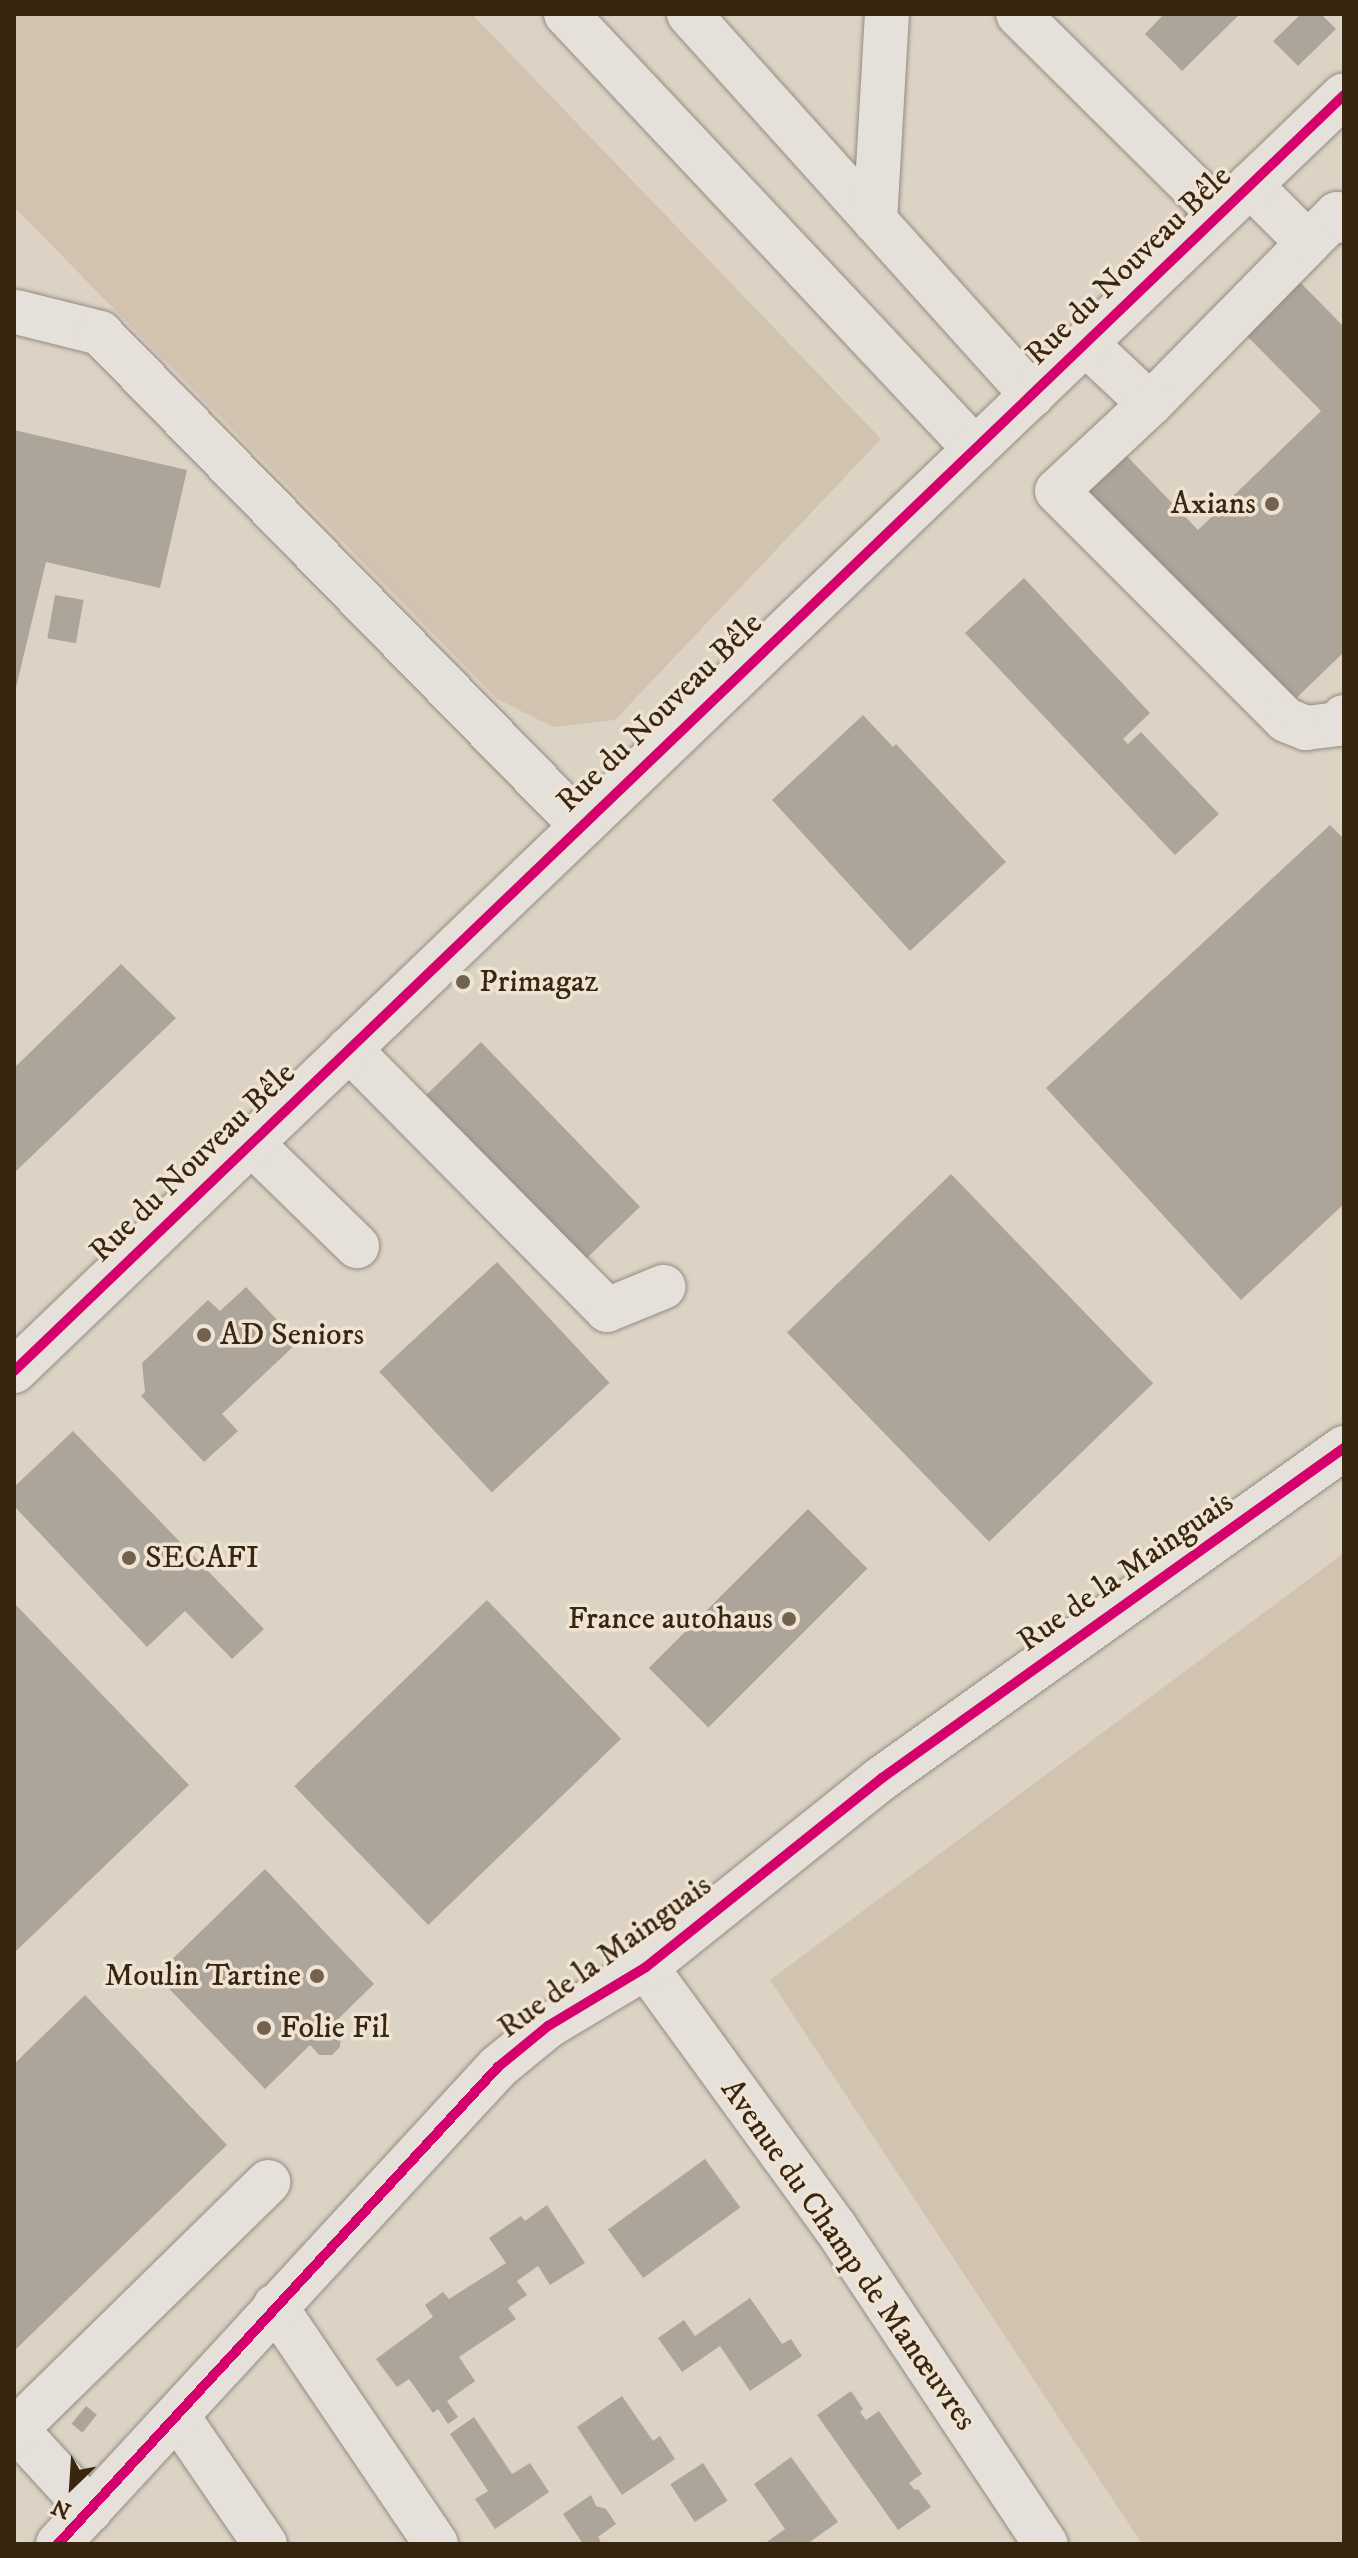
<!DOCTYPE html>
<meta charset="utf-8">
<style>
body{margin:0}
#map{position:relative;width:1358px;height:2558px;overflow:hidden;background:#ddd3c5;font-family:"IM FELL DW Pica",serif}
div>[style]{position:absolute}
[style*='--x']{left:calc(var(--x)*1px);top:calc(var(--y)*1px);width:calc(var(--w)*1px);rotate:calc(var(--a)*1deg)}
.green>*{inset:0;background:#d2c3b0}
.building>*{inset:0;background:#ada59a;transform-origin:0 0}
.roads{filter:drop-shadow(0 0 2px #938c81) drop-shadow(0 0 2px #938c81)}
.minor>*{height:44px;margin:-22px;padding:0 22px;transform-origin:22px;border-radius:22px;background:#e5e0d9}
.cycleway>*{height:10px;margin:-5px;padding:0 5px;transform-origin:5px;border-radius:5px;background:#d6006c}
.dots>*{width:22px;height:22px;translate:-50% -50%;box-sizing:border-box;border:4px solid #efe3d3;border-radius:50%}
span{translate:-50% -50%;white-space:nowrap;text-align:center;line-height:1.15;-webkit-text-stroke:7px #efe3d3;paint-order:stroke}
.street-label{font-size:32px;color:#382611}
.poi-label{font-size:32px;color:#382611}
.right{translate:-100% -50%;text-align:right}
.left{translate:0 -50%;text-align:left}
.frame{position:absolute;inset:0;border:16px solid #382611;pointer-events:none}
.north{position:absolute;left:32px;top:2446px;width:80px;height:80px;-webkit-text-stroke:6px #efe3d3;paint-order:stroke;rotate:205deg;font-size:22px;font-weight:700;line-height:32px;text-align:center;color:#382611}
.north::after{content:'';display:block;margin:auto;width:28px;height:36px;background:#382611;clip-path:polygon(50% 0,100% 100%,50% 72%,0 100%)}
</style>
<div id="map">
<div class="green">
<i style="clip-path:polygon(14px 14px,472px 14px,881px 439px,615px 720px,553px 727px,497px 699px,14px 207px)"></i>
<i style="clip-path:polygon(1344px 1553px,1344px 2544px,1142px 2544px,770px 1980px)"></i>
</div>
<div class="building">
<i style="clip-path:polygon(1164px 14px,1240px 14px,1182px 71px,1145px 34px)"></i>
<i style="clip-path:polygon(1301px 14px,1321px 14px,1336px 29px,1298px 66px,1273px 41px)"></i>
<i style="clip-path:polygon(1299px 281px,1344px 327px,1344px 652px,1287px 707px,1081px 495px,1124px 453px,1198px 530px,1321px 411px,1245px 334px)"></i>
<i style="clip-path:polygon(14px 430px,187px 470px,160px 588px,46px 562px,15px 692px)"></i>
<i style="clip-path:polygon(1024px 578px,1150px 713px,1123px 739px,1128px 744px,1141px 732px,1219px 814px,1175px 855px,965px 633px)"></i>
<i style="left:55px;top:595px;width:29px;height:44px;rotate:10deg"></i>
<i style="clip-path:polygon(863px 715px,893px 747px,896px 744px,1006px 862px,910px 951px,772px 800px)"></i>
<i style="clip-path:polygon(1330px 825px,1344px 839px,1344px 1204px,1241px 1300px,1046px 1088px)"></i>
<i style="clip-path:polygon(121px 964px,176px 1018px,14px 1173px,14px 1068px)"></i>
<i style="left:481px;top:1042px;width:229px;height:76px;rotate:46deg"></i>
<i style="left:951px;top:1174px;width:291px;height:228px;rotate:46deg"></i>
<i style="left:497px;top:1262px;width:165px;height:161px;rotate:47deg"></i>
<i style="clip-path:polygon(246px 1287px,298px 1342px,222px 1414px,238px 1431px,204px 1462px,141px 1396px,145px 1392px,142px 1363px,208px 1300px,220px 1311px)"></i>
<i style="clip-path:polygon(73px 1431px,264px 1629px,232px 1659px,185px 1611px,147px 1647px,14px 1506px,14px 1487px)"></i>
<i style="left:808px;top:1509px;width:84px;height:225px;rotate:45deg"></i>
<i style="left:487px;top:1600px;width:193px;height:268px;rotate:46deg"></i>
<i style="clip-path:polygon(14px 1603px,189px 1785px,14px 1953px)"></i>
<i style="clip-path:polygon(265px 1869px,374px 1984px,332px 2025px,341px 2035px,340px 2047px,332px 2055px,319px 2055px,310px 2045px,265px 2089px,156px 1975px)"></i>
<i style="clip-path:polygon(85px 1995px,227px 2145px,14px 2351px,14px 2064px)"></i>
<i style="left:705px;top:2159px;width:60px;height:120px;rotate:54deg"></i>
<i style="clip-path:polygon(547px 2205px,585px 2263px,550px 2285px,538px 2266px,517px 2281px,527px 2295px,508px 2308px,516px 2319px,459px 2357px,475px 2381px,447px 2401px,458px 2417px,448px 2424px,438px 2409px,433px 2413px,409px 2379px,397px 2387px,376px 2359px,433px 2317px,425px 2305px,443px 2292px,449px 2299px,506px 2263px,489px 2238px,521px 2216px,525px 2221px)"></i>
<i style="clip-path:polygon(750px 2298px,782px 2344px,791px 2339px,802px 2356px,750px 2391px,720px 2346px,682px 2372px,658px 2338px,684px 2320px,695px 2336px)"></i>
<i style="clip-path:polygon(851px 2391px,863px 2409px,860px 2412px,866px 2420px,879px 2411px,922px 2474px,909px 2483px,915px 2490px,918px 2489px,931px 2507px,898px 2530px,817px 2415px)"></i>
<i style="clip-path:polygon(622px 2396px,653px 2441px,660px 2436px,675px 2459px,622px 2495px,577px 2427px)"></i>
<i style="left:86px;top:2406px;width:14px;height:23px;rotate:39deg"></i>
<i style="clip-path:polygon(474px 2417px,512px 2474px,530px 2463px,549px 2492px,495px 2529px,475px 2499px,488px 2491px,450px 2434px)"></i>
<i style="clip-path:polygon(791px 2457px,838px 2522px,807px 2544px,764px 2544px,785px 2529px,754px 2484px)"></i>
<i style="left:703px;top:2463px;width:45px;height:39px;rotate:57deg"></i>
<i style="clip-path:polygon(591px 2495px,596px 2506px,606px 2509px,616px 2524px,598px 2537px,602px 2544px,583px 2544px,563px 2514px)"></i>
</div>
<div class="roads">
<div class="minor">
<i style="--x:566;--y:14;--w:597;--a:46.76"></i>
<i style="--x:689;--y:14;--w:513;--a:48"></i>
<i style="--x:1018;--y:14;--w:284;--a:44.7"></i>
<i style="--x:875;--y:221;--w:207;--a:-86.7"></i>
<i style="--x:1308;--y:243;--w:41;--a:-45"></i>
<i style="--x:1337;--y:214;--w:10;--a:45"></i>
<i style="--x:16;--y:312;--w:87;--a:14"></i>
<i style="--x:100;--y:333;--w:688;--a:45.65"></i>
<i style="--x:1085;--y:343;--w:89;--a:43.2"></i>
<i style="--x:1150;--y:404;--w:226;--a:-45.5"></i>
<i style="--x:1308;--y:243;--w:82;--a:-135"></i>
<i style="--x:1150;--y:404;--w:127;--a:136.9"></i>
<i style="--x:1057;--y:491;--w:324;--a:45"></i>
<i style="--x:1286;--y:720;--w:22;--a:22"></i>
<i style="--x:1306;--y:728;--w:31;--a:-7"></i>
<i style="--x:1337;--y:724;--w:10;--a:-45"></i>
<i style="--x:349;--y:1049;--w:367;--a:45.3"></i>
<i style="--x:607;--y:1310;--w:61;--a:-22.3"></i>
<i style="--x:251;--y:1143;--w:148;--a:44.2"></i>
<i style="--x:14;--y:1371;--w:1843;--a:-43.81"></i>
<i style="--x:646;--y:1967;--w:321;--a:54"></i>
<i style="--x:835;--y:2227;--w:381;--a:56.4"></i>
<i style="--x:275;--y:2306;--w:287;--a:55.9"></i>
<i style="--x:178;--y:2417;--w:154;--a:55.6"></i>
<i style="--x:16;--y:2429;--w:110;--a:47.6"></i>
<i style="--x:14;--y:2431;--w:356;--a:-44.4"></i>
<i style="--x:58;--y:2544;--w:649;--a:-47.31"></i>
<i style="--x:498;--y:2067;--w:65;--a:-39.4"></i>
<i style="--x:548;--y:2026;--w:114;--a:-31"></i>
<i style="--x:646;--y:1967;--w:302;--a:-38.7"></i>
<i style="--x:882;--y:1778;--w:568;--a:-35.54"></i>
</div>
</div>
<div class="cycleway">
<i style="--x:14;--y:1371;--w:1843;--a:-43.81"></i>
<i style="--x:58;--y:2544;--w:649;--a:-47.31"></i>
<i style="--x:498;--y:2067;--w:65;--a:-39.4"></i>
<i style="--x:548;--y:2026;--w:114;--a:-31"></i>
<i style="--x:646;--y:1967;--w:302;--a:-38.7"></i>
<i style="--x:882;--y:1778;--w:568;--a:-35.54"></i>
</div>
<div class="dots">
<i style="left:1272px;top:504px;background:#726350"></i>
<i style="left:463px;top:982px;background:#726350"></i>
<i style="left:204px;top:1335px;background:#726350"></i>
<i style="left:129px;top:1558px;background:#726350"></i>
<i style="left:789px;top:1619px;background:#726350"></i>
<i style="left:317px;top:1976px;background:#726350"></i>
<i style="left:264px;top:2028px;background:#726350"></i>
</div>
<div class="street-label">
<span style="left:1129px;top:266px;rotate:-44deg">Rue du Nouveau Bêle</span>
<span style="left:660px;top:713px;rotate:-44deg">Rue du Nouveau Bêle</span>
<span style="left:193px;top:1163px;rotate:-44deg">Rue du Nouveau Bêle</span>
<span style="left:1126px;top:1572px;rotate:-35deg">Rue de la Mainguais</span>
<span style="left:605px;top:1957px;rotate:-36deg">Rue de la Mainguais</span>
<span style="left:848px;top:2255px;rotate:55deg">Avenue du Champ de Manœuvres</span>
</div>
<div class="poi-label">
<span class="right" style="left:1256px;top:504px">Axians</span>
<span class="left" style="left:479px;top:982px">Primagaz</span>
<span class="left" style="left:220px;top:1335px">AD Seniors</span>
<span class="left" style="left:145px;top:1558px">SECAFI</span>
<span class="right" style="left:773px;top:1619px">France autohaus</span>
<span class="right" style="left:301px;top:1976px">Moulin Tartine</span>
<span class="left" style="left:280px;top:2028px">Folie Fil</span>
</div>
<div class="frame"></div>
<div class="north">N</div>
</div>
